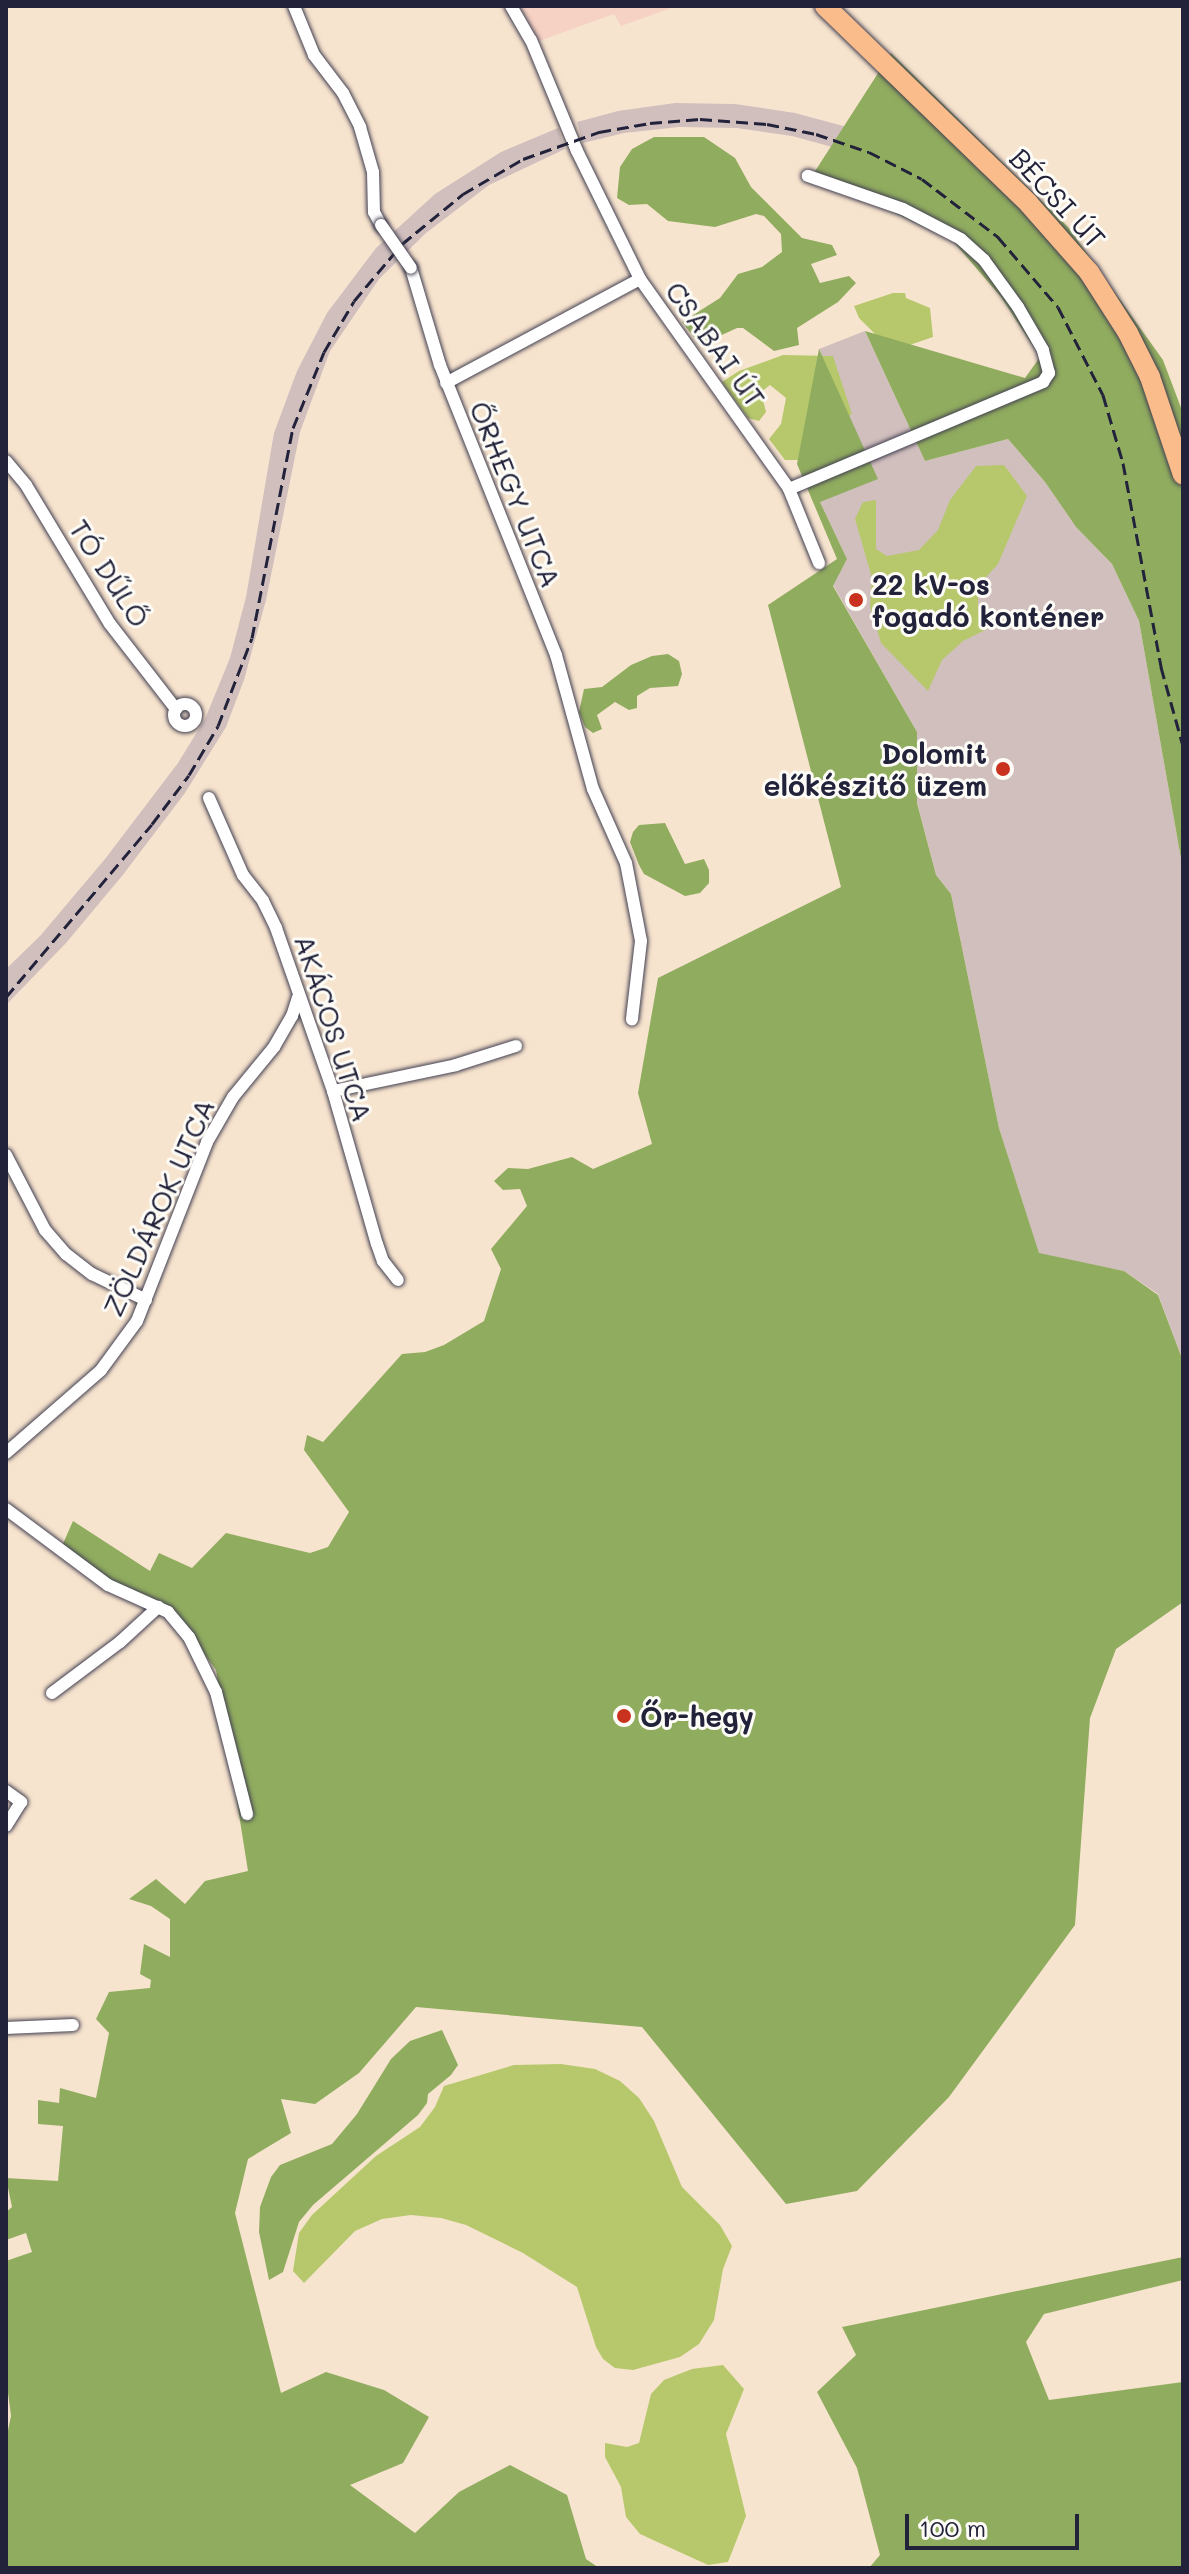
<!DOCTYPE html>
<meta charset="utf-8">
<style>
body{margin:0}
#map{position:relative;width:1189px;height:2574px;overflow:hidden;background:#f7e4ce;font-family:Mali,sans-serif}
div>[style]{position:absolute}
[style*='--x']{left:calc(var(--x)*1px);top:calc(var(--y)*1px);width:calc(var(--w)*1px);rotate:calc(var(--a)*1deg)}
.built>*{inset:0;background:#f6d2c4}
.industrial>*{inset:0;background:#d1bfbe}
.green>*{inset:0;background:#b6c86b}
.forest>*{inset:0;background:#90ac5f}
.roads{filter:drop-shadow(0 0 2px #423f51) drop-shadow(0 0 2px #423f51)}
.street>*{height:12px;margin:-6px;padding:0 6px;transform-origin:6px;border-radius:6px;background:#fff}
.street>.ring{margin:-6px;padding:0;box-sizing:content-box;background:none;border:12px solid #fff;border-radius:50%}
.primary>*{height:20px;margin:-10px;padding:0 10px;transform-origin:10px;border-radius:10px;background:#fabc8b}
.rail>*{height:3px;margin-top:-1.5px;transform-origin:0;background:repeating-linear-gradient(90deg,#22223b 0 12px,transparent 0 18px)}
.bridges{filter:drop-shadow(0 0 2px #423f51) drop-shadow(0 0 2px #423f51)}
.street-bridge>*{height:12px;margin:-6px;padding:0 6px;transform-origin:6px;border-radius:6px;background:#fff}
.dots>*{width:22px;height:22px;translate:-50% -50%;box-sizing:border-box;border:4px solid #fdfcf7;border-radius:50%}
span{translate:-50% -50%;white-space:nowrap;text-align:center;line-height:1.15;-webkit-text-stroke:6px #fdfcf7;paint-order:stroke}
.street-label{font-size:28px;color:#22223b}
.poi-label{font-size:28px;color:#22223b;font-weight:700}
.left{translate:0 -50%;text-align:left}
.right{translate:-100% -50%;text-align:right}
.frame{position:absolute;inset:0;border:8px solid #22223b;pointer-events:none}
.scale{position:absolute;left:905px;top:2514px;width:174px;height:36px;box-sizing:border-box;border:4px solid #22223b;border-top:0;padding-left:10px;font-size:24px;line-height:28px;white-space:nowrap;color:#22223b;-webkit-text-stroke:6px #fdfcf7;paint-order:stroke}
</style>
<div id="map">
<div class="built">
<i style="clip-path:polygon(520px 6px,677px 6px,621px 26px,614px 14px,539px 41px)"></i>
</div>
<div class="industrial">
<i style="clip-path:polygon(675px 103px,735px 104px,795px 113px,847px 127px,899px 148px,958px 183px,983px 204px,1031px 249px,1075px 304px,1106px 362px,1123px 408px,1142px 481px,1183px 691px,1183px 772px,1154px 666px,1102px 417px,1069px 344px,1036px 290px,994px 242px,945px 202px,889px 169px,843px 150px,792px 136px,737px 128px,679px 127px,624px 133px,583px 143px,577px 122px,618px 111px)"></i>
<i style="clip-path:polygon(558px 128px,565px 149px,489px 185px,426px 233px,379px 279px,330px 351px,300px 432px,266px 600px,244px 680px,226px 727px,185px 793px,122px 876px,66px 943px,6px 1005px,6px 969px,40px 936px,105px 859px,178px 763px,205px 719px,230px 658px,246px 597px,274px 433px,297px 371px,327px 313px,376px 248px,435px 194px,501px 152px)"></i>
<i style="clip-path:polygon(865px 331px,925px 461px,1008px 439px,1045px 482px,1076px 527px,1112px 564px,1139px 621px,1183px 870px,1183px 1361px,1158px 1294px,1124px 1271px,1039px 1254px,999px 1128px,951px 894px,936px 875px,917px 802px,917px 732px,833px 585px,847px 559px,820px 502px,819px 349px)"></i>
</div>
<div class="green">
<i style="clip-path:polygon(893px 293px,905px 293px,906px 298px,930px 308px,933px 337px,892px 351px,859px 318px,854px 306px)"></i>
<i style="clip-path:polygon(783px 355px,833px 356px,852px 414px,830px 425px,799px 460px,785px 460px,769px 439px,781px 424px,786px 398px,770px 385px,761px 392px,766px 412px,759px 421px,748px 418px,722px 382px,739px 371px)"></i>
<i style="clip-path:polygon(1004px 465px,1027px 496px,998px 564px,978px 586px,978px 612px,989px 628px,963px 641px,942px 660px,928px 691px,881px 643px,870px 606px,872px 578px,855px 519px,863px 502px,876px 500px,876px 549px,887px 556px,919px 550px,938px 530px,950px 500px,976px 466px)"></i>
<i style="clip-path:polygon(561px 2064px,595px 2069px,620px 2081px,639px 2098px,654px 2121px,682px 2187px,720px 2225px,732px 2246px,723px 2269px,714px 2320px,699px 2344px,680px 2357px,633px 2370px,615px 2368px,603px 2359px,596px 2347px,577px 2287px,523px 2253px,466px 2225px,441px 2218px,411px 2215px,382px 2219px,355px 2231px,304px 2283px,293px 2271px,299px 2233px,312px 2215px,376px 2156px,420px 2127px,435px 2107px,444px 2086px,514px 2065px)"></i>
<i style="clip-path:polygon(723px 2365px,744px 2389px,726px 2434px,746px 2516px,728px 2562px,708px 2565px,640px 2534px,626px 2517px,621px 2487px,605px 2457px,605px 2443px,627px 2447px,639px 2443px,651px 2394px,664px 2380px,692px 2369px)"></i>
</div>
<div class="forest">
<i style="clip-path:polygon(891px 53px,1068px 227px,1163px 360px,1183px 413px,1183px 870px,1139px 621px,1112px 564px,1076px 527px,1045px 482px,1008px 439px,925px 461px,865px 331px,1025px 378px,1040px 357px,1001px 297px,953px 241px,878px 205px,810px 179px)"></i>
<i style="clip-path:polygon(654px 137px,704px 137px,735px 158px,751px 187px,802px 238px,832px 245px,837px 255px,811px 264px,820px 283px,849px 276px,856px 283px,838px 302px,797px 328px,799px 345px,774px 351px,743px 328px,737px 328px,700px 345px,682px 322px,720px 298px,738px 274px,762px 267px,782px 252px,781px 234px,764px 216px,756px 214px,715px 227px,668px 221px,647px 204px,629px 205px,617px 198px,620px 167px,632px 149px)"></i>
<i style="clip-path:polygon(819px 349px,878px 479px,820px 502px,847px 559px,833px 586px,917px 732px,917px 803px,936px 875px,951px 894px,999px 1128px,1039px 1253px,1124px 1271px,1158px 1295px,1183px 1361px,1183px 1602px,1116px 1649px,1090px 1718px,1075px 1925px,949px 2097px,857px 2191px,786px 2204px,642px 2027px,416px 2007px,359px 2073px,315px 2104px,281px 2099px,291px 2133px,248px 2159px,235px 2213px,281px 2393px,326px 2372px,384px 2390px,429px 2417px,403px 2463px,350px 2485px,415px 2533px,459px 2492px,510px 2465px,567px 2495px,586px 2559px,599px 2568px,6px 2568px,6px 2440px,11px 2416px,6px 2377px,6px 2261px,32px 2252px,26px 2233px,6px 2240px,6px 2212px,12px 2207px,6px 2178px,58px 2181px,63px 2126px,38px 2124px,38px 2100px,59px 2103px,60px 2088px,96px 2098px,109px 2033px,96px 2019px,109px 1992px,150px 1988px,151px 1980px,140px 1974px,144px 1944px,170px 1957px,170px 1919px,151px 1906px,129px 1899px,156px 1879px,185px 1904px,205px 1881px,248px 1871px,216px 1670px,171px 1608px,108px 1582px,62px 1546px,73px 1521px,150px 1571px,159px 1553px,192px 1568px,226px 1533px,310px 1553px,328px 1547px,349px 1512px,304px 1450px,307px 1435px,323px 1442px,402px 1354px,425px 1352px,444px 1345px,484px 1321px,501px 1269px,491px 1249px,527px 1206px,520px 1189px,503px 1190px,494px 1181px,508px 1168px,528px 1169px,572px 1157px,593px 1169px,652px 1144px,638px 1093px,658px 978px,841px 887px,768px 605px,837px 559px,797px 464px)"></i>
<i style="clip-path:polygon(668px 654px,679px 661px,682px 674px,678px 686px,650px 688px,637px 696px,637px 708px,629px 710px,615px 702px,597px 715px,602px 729px,593px 733px,585px 727px,579px 712px,584px 689px,602px 687px,631px 665px,652px 656px)"></i>
<i style="clip-path:polygon(665px 823px,685px 864px,704px 859px,709px 870px,709px 883px,700px 893px,685px 896px,644px 874px,639px 865px,630px 842px,633px 832px,639px 825px)"></i>
<i style="clip-path:polygon(442px 2030px,458px 2065px,451px 2075px,428px 2094px,427px 2103px,418px 2115px,313px 2205px,299px 2222px,283px 2272px,269px 2280px,259px 2232px,260px 2207px,271px 2177px,280px 2165px,332px 2144px,357px 2114px,391px 2059px,410px 2041px)"></i>
<i style="clip-path:polygon(1183px 2257px,1183px 2280px,1044px 2314px,1026px 2342px,1049px 2400px,1183px 2382px,1183px 2568px,869px 2568px,880px 2555px,857px 2468px,817px 2392px,856px 2355px,842px 2327px)"></i>
</div>
<div class="roads">
<div class="street">
<i style="--x:294;--y:6;--w:53;--a:67.8"></i>
<i style="--x:314;--y:55;--w:48;--a:52.7"></i>
<i style="--x:343;--y:93;--w:38;--a:63"></i>
<i style="--x:360;--y:127;--w:47;--a:73.9"></i>
<i style="--x:373;--y:172;--w:40;--a:88.6"></i>
<i style="--x:374;--y:212;--w:15;--a:62"></i>
<i style="--x:511;--y:6;--w:39;--a:60"></i>
<i style="--x:531;--y:40;--w:120;--a:67.5"></i>
<i style="--x:577;--y:151;--w:143;--a:63.8"></i>
<i style="--x:640;--y:279;--w:257;--a:54.6"></i>
<i style="--x:789;--y:489;--w:80;--a:67.9"></i>
<i style="--x:411;--y:268;--w:101;--a:73.4"></i>
<i style="--x:440;--y:365;--w:312;--a:68.2"></i>
<i style="--x:556;--y:655;--w:139;--a:74.6"></i>
<i style="--x:593;--y:789;--w:81;--a:66"></i>
<i style="--x:626;--y:863;--w:79;--a:79.1"></i>
<i style="--x:641;--y:941;--w:79;--a:96.6"></i>
<i style="--x:446;--y:383;--w:220;--a:-28.2"></i>
<i style="--x:6;--y:461;--w:31;--a:50"></i>
<i style="--x:26;--y:485;--w:162;--a:58.9"></i>
<i style="--x:110;--y:624;--w:108;--a:52.2"></i>
<i style="--x:789;--y:489;--w:276;--a:-22.8"></i>
<i style="--x:1043;--y:382;--w:11;--a:-56"></i>
<i style="--x:1049;--y:373;--w:24;--a:-105"></i>
<i style="--x:1043;--y:350;--w:50;--a:-120.2"></i>
<i style="--x:1018;--y:307;--w:58;--a:-125.9"></i>
<i style="--x:984;--y:260;--w:31;--a:-138"></i>
<i style="--x:961;--y:239;--w:65;--a:-152.7"></i>
<i style="--x:903;--y:209;--w:101;--a:-160.8"></i>
<i class="ring" style="left:174px;top:704px;width:10px;height:10px"></i>
<i style="--x:209;--y:798;--w:84;--a:66.2"></i>
<i style="--x:243;--y:875;--w:33;--a:52"></i>
<i style="--x:263;--y:901;--w:30;--a:64"></i>
<i style="--x:276;--y:928;--w:173;--a:70.7"></i>
<i style="--x:333;--y:1091;--w:159;--a:74"></i>
<i style="--x:377;--y:1244;--w:18;--a:71"></i>
<i style="--x:383;--y:1261;--w:24;--a:52"></i>
<i style="--x:333;--y:1091;--w:126;--a:-11.9"></i>
<i style="--x:456;--y:1065;--w:63;--a:-17.6"></i>
<i style="--x:6;--y:1155;--w:85;--a:62.5"></i>
<i style="--x:45;--y:1230;--w:32;--a:49"></i>
<i style="--x:66;--y:1254;--w:33;--a:38"></i>
<i style="--x:92;--y:1274;--w:60;--a:25.7"></i>
<i style="--x:6;--y:1453;--w:126;--a:-41.1"></i>
<i style="--x:101;--y:1370;--w:61;--a:-53.7"></i>
<i style="--x:137;--y:1321;--w:192;--a:-68.6"></i>
<i style="--x:207;--y:1142;--w:52;--a:-60"></i>
<i style="--x:233;--y:1097;--w:65;--a:-50.6"></i>
<i style="--x:274;--y:1047;--w:36;--a:-60"></i>
<i style="--x:292;--y:1016;--w:20;--a:-72"></i>
<i style="--x:6;--y:1509;--w:127;--a:36.7"></i>
<i style="--x:108;--y:1585;--w:66;--a:24.2"></i>
<i style="--x:168;--y:1612;--w:33;--a:50"></i>
<i style="--x:189;--y:1637;--w:61;--a:63.9"></i>
<i style="--x:216;--y:1692;--w:126;--a:75.7"></i>
<i style="--x:52;--y:1693;--w:85;--a:-36.9"></i>
<i style="--x:120;--y:1642;--w:52;--a:-42.6"></i>
<i style="--x:6;--y:1791;--w:19;--a:36"></i>
<i style="--x:21;--y:1802;--w:28;--a:122"></i>
<i style="--x:6;--y:2028;--w:67;--a:-2.6"></i>
</div>
<div class="primary">
<i style="--x:825;--y:6;--w:284;--a:44.1"></i>
<i style="--x:1029;--y:204;--w:91;--a:48.6"></i>
<i style="--x:1089;--y:272;--w:72;--a:57.4"></i>
<i style="--x:1128;--y:333;--w:49;--a:63.4"></i>
<i style="--x:1150;--y:377;--w:103;--a:71.4"></i>
</div>
</div>
<div class="rail">
<i style="--x:6;--y:997;--w:226;--a:-49.8"></i>
<i style="--x:152;--y:824;--w:61;--a:-52.9"></i>
<i style="--x:189;--y:775;--w:57;--a:-59.4"></i>
<i style="--x:218;--y:726;--w:94;--a:-68.9"></i>
<i style="--x:252;--y:638;--w:214;--a:-79"></i>
<i style="--x:293;--y:428;--w:82;--a:-67.8"></i>
<i style="--x:324;--y:352;--w:59;--a:-59.5"></i>
<i style="--x:354;--y:301;--w:75;--a:-49.9"></i>
<i style="--x:402;--y:244;--w:79;--a:-39.3"></i>
<i style="--x:463;--y:194;--w:69;--a:-30.3"></i>
<i style="--x:523;--y:159;--w:81;--a:-19.6"></i>
<i style="--x:599;--y:132;--w:52;--a:-10"></i>
<i style="--x:650;--y:123;--w:50;--a:-4.6"></i>
<i style="--x:700;--y:119;--w:67;--a:4.3"></i>
<i style="--x:767;--y:124;--w:50;--a:11.5"></i>
<i style="--x:816;--y:134;--w:56;--a:18.8"></i>
<i style="--x:869;--y:152;--w:59;--a:27"></i>
<i style="--x:922;--y:179;--w:96;--a:37.3"></i>
<i style="--x:998;--y:237;--w:92;--a:49.4"></i>
<i style="--x:1058;--y:307;--w:99;--a:62.9"></i>
<i style="--x:1103;--y:395;--w:71;--a:73.6"></i>
<i style="--x:1123;--y:463;--w:208;--a:79.4"></i>
<i style="--x:1161;--y:667;--w:82;--a:74.4"></i>
</div>
<div class="bridges">
<div class="street-bridge">
<i style="--x:381;--y:225;--w:52;--a:55.1"></i>
</div>
</div>
<div class="dots">
<i style="left:856px;top:600px;background:#c8321e"></i>
<i style="left:1003px;top:769px;background:#c8321e"></i>
<i style="left:624px;top:1716px;background:#c8321e"></i>
</div>
<div class="street-label">
<span style="left:1058px;top:198px;rotate:47deg">BÉCSI ÚT</span>
<span style="left:716px;top:344px;rotate:54deg">CSABAI ÚT</span>
<span style="left:516px;top:494px;rotate:68deg">ŐRHEGY UTCA</span>
<span style="left:110px;top:573px;rotate:57deg">TÓ DŰLŐ</span>
<span style="left:334px;top:1028px;rotate:72deg">AKÁCOS UTCA</span>
<span style="left:158px;top:1207px;rotate:-66deg">ZÖLDÁROK UTCA</span>
</div>
<div class="poi-label">
<span class="left" style="left:872px;top:600px">22 kV-os<br>fogadó konténer</span>
<span class="right" style="left:987px;top:769px">Dolomit<br>előkészitő üzem</span>
<span class="left" style="left:640px;top:1716px">Őr-hegy</span>
</div>
<div class="frame"></div>
<div class="scale">100 m</div>
</div>
